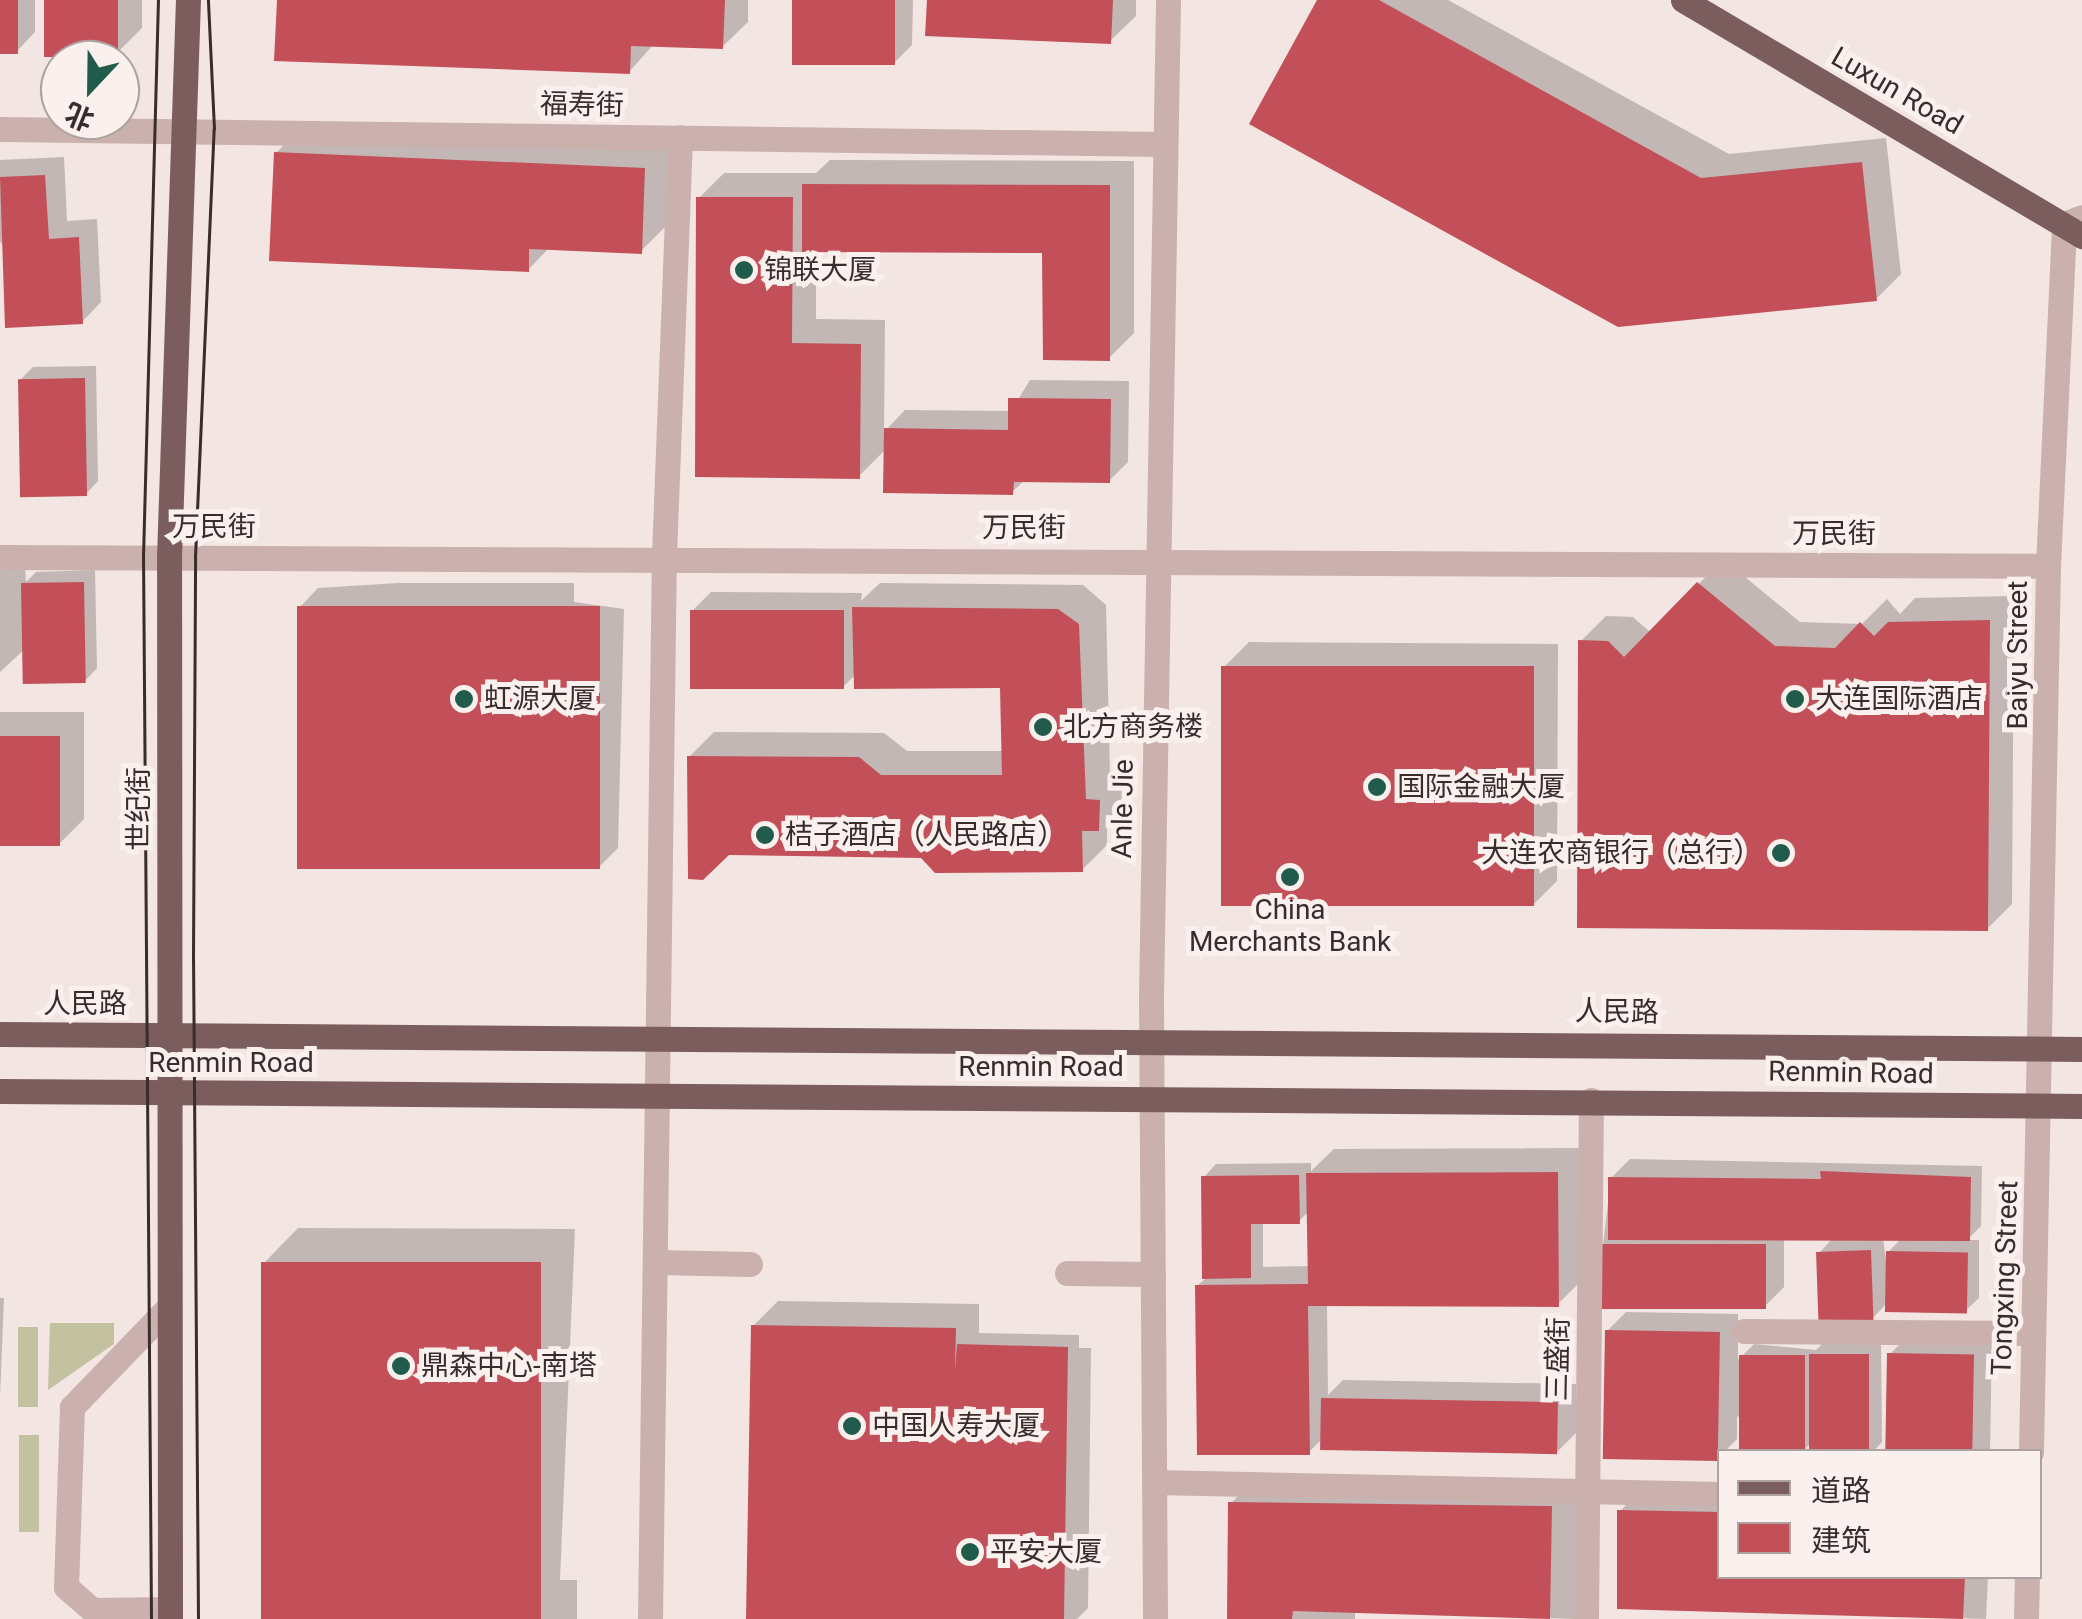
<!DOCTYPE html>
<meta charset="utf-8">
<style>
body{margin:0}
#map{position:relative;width:2082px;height:1619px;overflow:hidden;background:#f3e5e1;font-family:Roboto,"Noto Sans SC",sans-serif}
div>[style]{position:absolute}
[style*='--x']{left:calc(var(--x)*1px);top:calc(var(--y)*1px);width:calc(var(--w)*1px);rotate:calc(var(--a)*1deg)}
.green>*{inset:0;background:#c2c2a1;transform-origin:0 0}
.shadow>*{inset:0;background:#0003}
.building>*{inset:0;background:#c35059;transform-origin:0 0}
.minor>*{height:25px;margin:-12.5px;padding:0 12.5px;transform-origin:12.5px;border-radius:12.5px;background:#cbb1ad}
.major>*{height:25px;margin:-12.5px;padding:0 12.5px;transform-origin:12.5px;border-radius:12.5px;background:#7b5d5d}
.tram>*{height:2.5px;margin:-1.25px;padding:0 1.25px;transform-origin:1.25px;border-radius:1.25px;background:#3a2b2c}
.dots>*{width:28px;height:28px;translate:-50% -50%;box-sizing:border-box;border:5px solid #faf1ee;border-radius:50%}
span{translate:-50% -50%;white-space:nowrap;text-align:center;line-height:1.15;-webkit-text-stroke:10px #faf1ee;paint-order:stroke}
.street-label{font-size:28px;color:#3a2b2c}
.poi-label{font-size:28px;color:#3a2b2c}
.left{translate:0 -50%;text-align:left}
.right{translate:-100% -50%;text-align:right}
.legend{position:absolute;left:1717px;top:1449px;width:325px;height:130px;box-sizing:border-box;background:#faf1ee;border:2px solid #ada2a0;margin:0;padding:12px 18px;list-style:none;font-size:30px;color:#3a2b2c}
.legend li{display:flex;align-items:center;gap:20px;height:50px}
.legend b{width:50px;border:2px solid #ada2a0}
.north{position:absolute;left:40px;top:40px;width:100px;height:100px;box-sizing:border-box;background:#faf1ee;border:2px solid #ada2a0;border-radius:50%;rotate:202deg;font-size:28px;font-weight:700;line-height:40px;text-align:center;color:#3a2b2c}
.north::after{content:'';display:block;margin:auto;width:35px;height:45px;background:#215b4c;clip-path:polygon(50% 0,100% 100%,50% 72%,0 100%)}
</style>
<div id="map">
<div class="green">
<i style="clip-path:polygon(50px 1323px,114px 1323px,114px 1344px,48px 1390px)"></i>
<i style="left:18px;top:1327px;width:20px;height:80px"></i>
<i style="left:19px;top:1435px;width:20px;height:97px"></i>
</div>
<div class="shadow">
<i style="clip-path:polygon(0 0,35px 0,35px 32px,16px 52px,0 51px)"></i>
<i style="clip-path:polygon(46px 0,142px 0,142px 28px,117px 53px)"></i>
<i style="clip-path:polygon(279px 0,748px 0,748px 22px,722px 47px,654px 44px,629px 72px)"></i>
<i style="clip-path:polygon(795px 0,913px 0,912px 45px,893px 64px)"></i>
<i style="clip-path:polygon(929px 0,1136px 0,1136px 16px,1110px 41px)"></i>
<i style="clip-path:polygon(1320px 0,1448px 0,1729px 154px,1886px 138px,1901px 274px,1876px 299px)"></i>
<i style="clip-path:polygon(301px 128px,669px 144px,666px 226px,641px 251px,550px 247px,528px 270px,276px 153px)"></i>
<i style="clip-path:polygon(64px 157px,67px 221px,97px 219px,101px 302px,82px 322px,0 242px,0 160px)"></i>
<i style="clip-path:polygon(830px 160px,1134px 161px,1134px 333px,1109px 358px,1045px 251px,816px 249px,816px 319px,885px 320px,884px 432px,905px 410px,1011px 411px,1030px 380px,1129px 381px,1128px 462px,1109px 481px,1025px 480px,1012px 492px,886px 449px,859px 476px,699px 198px,724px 173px,816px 173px)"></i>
<i style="clip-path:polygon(96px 366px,98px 481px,86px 494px,20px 380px,33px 367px)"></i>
<i style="clip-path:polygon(1723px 559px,1800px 622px,1862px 624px,1887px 599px,1900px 614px,1915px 598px,2014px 596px,2012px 904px,1987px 929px,1581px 641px,1606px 616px,1633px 617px,1651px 633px)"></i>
<i style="clip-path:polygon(25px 566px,26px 582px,36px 572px,95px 570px,97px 668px,85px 681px,25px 649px,0 672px,0 567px)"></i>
<i style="clip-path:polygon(398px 583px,574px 583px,574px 602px,624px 609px,618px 848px,599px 867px,299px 608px,318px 588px)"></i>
<i style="clip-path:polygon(880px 583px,1083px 585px,1106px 605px,1110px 775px,1124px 776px,1123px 804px,1107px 821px,1107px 845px,1082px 870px,922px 856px,689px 757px,714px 732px,884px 733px,907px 751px,1004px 751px,1002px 685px,856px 674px,842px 688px,692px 611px,711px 592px,862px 593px,861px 601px)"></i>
<i style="clip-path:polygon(1249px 642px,1558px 644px,1557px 881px,1532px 906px,1224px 667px)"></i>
<i style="clip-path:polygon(0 712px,84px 712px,84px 819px,59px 844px,0 844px)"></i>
<i style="clip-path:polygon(evenodd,1582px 1148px,1583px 1279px,1558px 1304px,1327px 1304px,1328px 1395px,1343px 1380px,1576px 1384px,1576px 1433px,1557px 1452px,1323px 1438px,1309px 1452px,1197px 1286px,1205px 1279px,1204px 1177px,1216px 1164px,1311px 1163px,1311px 1171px,1334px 1149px,1582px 1148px,1309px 1211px,1310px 1266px,1263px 1267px,1263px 1221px,1299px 1221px,1309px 1211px)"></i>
<i style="clip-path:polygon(evenodd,1630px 1159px,1982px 1166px,1981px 1226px,1967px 1240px,1979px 1240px,1979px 1298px,1966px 1310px,1888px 1302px,1872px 1319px,1819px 1253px,1834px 1237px,1784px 1237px,1784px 1287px,1765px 1306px,1603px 1245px,1611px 1178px,1630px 1159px,1883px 1238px,1902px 1238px,1888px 1252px,1888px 1274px,1883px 1238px)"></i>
<i style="clip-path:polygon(298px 1228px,575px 1229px,560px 1580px,577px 1580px,577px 1619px,265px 1619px,264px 1263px)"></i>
<i style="clip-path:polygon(0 1298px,4px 1298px,0 1397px)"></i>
<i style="clip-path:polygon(778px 1301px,979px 1304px,979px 1333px,1079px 1335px,1079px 1348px,1091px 1348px,1088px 1608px,1077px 1619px,749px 1619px,753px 1326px)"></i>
<i style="clip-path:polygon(1626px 1312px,1738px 1314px,1738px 1360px,1754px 1344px,1816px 1350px,1824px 1342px,1881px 1342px,1882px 1442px,1873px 1452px,1812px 1452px,1812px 1442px,1805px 1449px,1737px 1416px,1737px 1439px,1718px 1458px,1607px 1331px)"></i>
<i style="clip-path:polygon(1909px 1335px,1992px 1337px,1990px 1452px,1888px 1452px,1890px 1354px)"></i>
<i style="clip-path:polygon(1256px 1478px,1576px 1482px,1574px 1619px,1355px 1610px,1355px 1619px,1229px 1619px,1231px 1503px)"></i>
<i style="clip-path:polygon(1645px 1486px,1720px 1487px,1720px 1576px,1988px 1576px,1986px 1619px,1620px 1607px,1620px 1511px)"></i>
</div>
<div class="building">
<i style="left:0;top:0;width:18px;height:54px"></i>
<i style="left:44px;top:0;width:74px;height:57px"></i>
<i style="clip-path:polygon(277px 0,725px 0,723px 49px,631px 46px,630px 74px,274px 61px)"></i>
<i style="left:792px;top:0;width:103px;height:65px"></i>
<i style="clip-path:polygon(927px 0,1113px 0,1111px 44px,925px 36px)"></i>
<i style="clip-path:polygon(1317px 0,1379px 0,1701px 178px,1862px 162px,1877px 301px,1618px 327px,1249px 124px)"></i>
<i style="clip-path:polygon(274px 152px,645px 168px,642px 254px,529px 249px,529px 272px,269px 261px)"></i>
<i style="clip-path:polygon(45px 175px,49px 239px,79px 237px,83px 324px,5px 328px,0 177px)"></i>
<i style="clip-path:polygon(802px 184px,1110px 185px,1110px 361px,1043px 360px,1042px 253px,802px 252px)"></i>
<i style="clip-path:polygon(696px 197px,793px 197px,792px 343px,861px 344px,860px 479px,695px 477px)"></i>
<i style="left:85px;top:378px;width:118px;height:67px;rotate:89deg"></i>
<i style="clip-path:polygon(1008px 398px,1111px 399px,1110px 483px,1014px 482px,1013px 495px,883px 493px,884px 428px,1008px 430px)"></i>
<i style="left:84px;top:582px;width:101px;height:63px;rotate:89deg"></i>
<i style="clip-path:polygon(1697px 582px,1775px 646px,1835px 648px,1860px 622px,1874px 636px,1888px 622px,1990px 620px,1988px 931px,1577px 928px,1578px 640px,1608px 641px,1624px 657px)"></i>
<i style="left:297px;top:606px;width:303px;height:263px"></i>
<i style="clip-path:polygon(852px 607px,1058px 609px,1079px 624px,1086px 799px,1100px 800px,1099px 831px,1082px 831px,1083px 872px,935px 873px,921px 858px,729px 855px,703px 880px,688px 879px,687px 756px,859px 757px,881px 775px,1002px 775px,1000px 688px,854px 689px)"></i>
<i style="left:690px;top:610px;width:154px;height:79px"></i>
<i style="left:1221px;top:666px;width:313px;height:240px"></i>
<i style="left:0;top:736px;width:60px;height:110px"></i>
<i style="clip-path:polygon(1820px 1171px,1971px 1177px,1970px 1241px,1608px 1240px,1608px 1177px,1821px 1179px)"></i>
<i style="clip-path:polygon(1558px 1172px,1559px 1307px,1308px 1306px,1310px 1455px,1197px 1455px,1195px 1285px,1308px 1284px,1306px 1173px)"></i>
<i style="clip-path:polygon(1299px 1175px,1300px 1224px,1251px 1224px,1251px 1278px,1202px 1279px,1201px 1176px)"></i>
<i style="left:1601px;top:1244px;width:165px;height:65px"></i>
<i style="left:1871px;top:1250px;width:71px;height:55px;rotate:88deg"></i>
<i style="left:1886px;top:1251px;width:82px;height:61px;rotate:1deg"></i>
<i style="left:261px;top:1262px;width:280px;height:357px"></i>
<i style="clip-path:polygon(751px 1325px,956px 1328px,955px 1371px,957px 1344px,1068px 1347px,1064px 1619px,746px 1619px)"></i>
<i style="left:1605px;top:1330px;width:115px;height:129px;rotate:1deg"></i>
<i style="left:1887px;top:1353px;width:87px;height:99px;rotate:1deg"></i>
<i style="left:1809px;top:1354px;width:60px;height:98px"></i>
<i style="left:1739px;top:1355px;width:66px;height:97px"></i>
<i style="left:1321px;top:1398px;width:237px;height:52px;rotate:1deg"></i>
<i style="clip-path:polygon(1228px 1502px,1552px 1506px,1550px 1619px,1293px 1611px,1292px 1619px,1227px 1619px)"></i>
<i style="clip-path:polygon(1617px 1510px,1720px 1512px,1720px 1576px,1965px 1576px,1963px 1619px,1617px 1609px)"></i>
</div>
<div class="minor">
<i style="--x:0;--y:129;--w:1163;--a:0.74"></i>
<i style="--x:0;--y:557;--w:2048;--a:0.25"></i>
<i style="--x:657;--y:1262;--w:93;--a:1.2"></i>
<i style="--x:1067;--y:1273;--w:86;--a:0.7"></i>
<i style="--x:165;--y:1311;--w:134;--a:134.1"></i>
<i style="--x:72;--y:1407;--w:180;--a:91.9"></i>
<i style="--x:66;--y:1587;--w:35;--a:41"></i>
<i style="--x:92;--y:1610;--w:78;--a:-0.7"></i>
<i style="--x:1744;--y:1331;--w:289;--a:0.4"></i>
<i style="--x:2031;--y:1452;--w:886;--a:-88.9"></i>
<i style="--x:2048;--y:566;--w:342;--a:-87.3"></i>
<i style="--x:2064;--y:224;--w:19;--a:-21"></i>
<i style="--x:1154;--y:1482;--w:566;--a:1.21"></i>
<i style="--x:650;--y:1619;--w:1064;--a:-89.25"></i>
<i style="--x:664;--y:555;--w:418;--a:-87.8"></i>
<i style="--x:1155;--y:1619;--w:624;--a:-90.37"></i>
<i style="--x:1151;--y:995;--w:995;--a:-89.02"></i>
<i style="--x:1586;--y:1619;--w:519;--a:-89.45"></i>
<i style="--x:2026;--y:1619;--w:43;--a:-88.7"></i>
</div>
<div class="major">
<i style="--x:1683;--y:0;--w:464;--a:30.6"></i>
<i style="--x:0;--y:1034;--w:2082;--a:0.41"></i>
<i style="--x:0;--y:1091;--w:2082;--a:0.41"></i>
<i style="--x:170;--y:1619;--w:1062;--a:-90.05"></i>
<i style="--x:169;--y:557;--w:557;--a:-88.05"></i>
</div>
<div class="tram">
<i style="--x:151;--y:1619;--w:1062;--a:-90.43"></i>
<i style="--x:143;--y:557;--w:557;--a:-88.46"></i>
<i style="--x:198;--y:1619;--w:659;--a:-90.43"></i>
<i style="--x:193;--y:960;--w:403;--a:-89.7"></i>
<i style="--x:195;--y:557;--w:428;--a:-87.5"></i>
<i style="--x:214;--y:129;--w:129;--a:-92.7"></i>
</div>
<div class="dots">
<i style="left:744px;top:270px;background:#215b4c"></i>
<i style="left:464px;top:699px;background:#215b4c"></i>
<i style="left:1795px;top:699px;background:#215b4c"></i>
<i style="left:1043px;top:727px;background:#215b4c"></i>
<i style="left:1377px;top:787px;background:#215b4c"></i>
<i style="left:765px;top:835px;background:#215b4c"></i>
<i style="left:1781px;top:853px;background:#215b4c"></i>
<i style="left:1290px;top:877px;background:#215b4c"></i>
<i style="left:401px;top:1366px;background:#215b4c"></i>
<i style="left:852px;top:1426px;background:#215b4c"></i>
<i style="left:970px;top:1552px;background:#215b4c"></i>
</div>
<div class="street-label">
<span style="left:1897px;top:91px;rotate:30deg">Luxun Road</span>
<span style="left:582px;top:105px;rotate:1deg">福寿街</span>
<span style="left:214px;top:527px">万民街</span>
<span style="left:1024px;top:528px">万民街</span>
<span style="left:1834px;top:534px">万民街</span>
<span style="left:2018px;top:655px;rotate:-90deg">Baiyu Street</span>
<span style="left:139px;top:809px;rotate:-90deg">世纪街</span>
<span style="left:1123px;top:809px;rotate:-89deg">Anle Jie</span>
<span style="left:85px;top:1004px">人民路</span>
<span style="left:1617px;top:1012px;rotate:1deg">人民路</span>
<span style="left:231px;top:1063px">Renmin Road</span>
<span style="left:1041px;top:1067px">Renmin Road</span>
<span style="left:1851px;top:1073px;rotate:1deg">Renmin Road</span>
<span style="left:2005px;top:1278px;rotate:-88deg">Tongxing Street</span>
<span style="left:1558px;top:1359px;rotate:-89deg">三盛街</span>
</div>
<div class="poi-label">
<span class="left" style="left:764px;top:270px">锦联大厦</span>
<span class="left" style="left:484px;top:699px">虹源大厦</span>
<span class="left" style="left:1815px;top:699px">大连国际酒店</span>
<span class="left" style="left:1063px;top:727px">北方商务楼</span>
<span class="left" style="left:1397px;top:787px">国际金融大厦</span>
<span class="left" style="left:785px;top:835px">桔子酒店（人民路店）</span>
<span class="right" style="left:1761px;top:853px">大连农商银行（总行）</span>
<span style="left:1290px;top:926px">China<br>Merchants Bank</span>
<span class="left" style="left:421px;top:1366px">鼎森中心-南塔</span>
<span class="left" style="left:872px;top:1426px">中国人寿大厦</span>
<span class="left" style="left:990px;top:1552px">平安大厦</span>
</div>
<ul class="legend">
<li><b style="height:12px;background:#7b5d5d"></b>道路</li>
<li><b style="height:28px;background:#c35059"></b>建筑</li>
</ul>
<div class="north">北</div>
</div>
